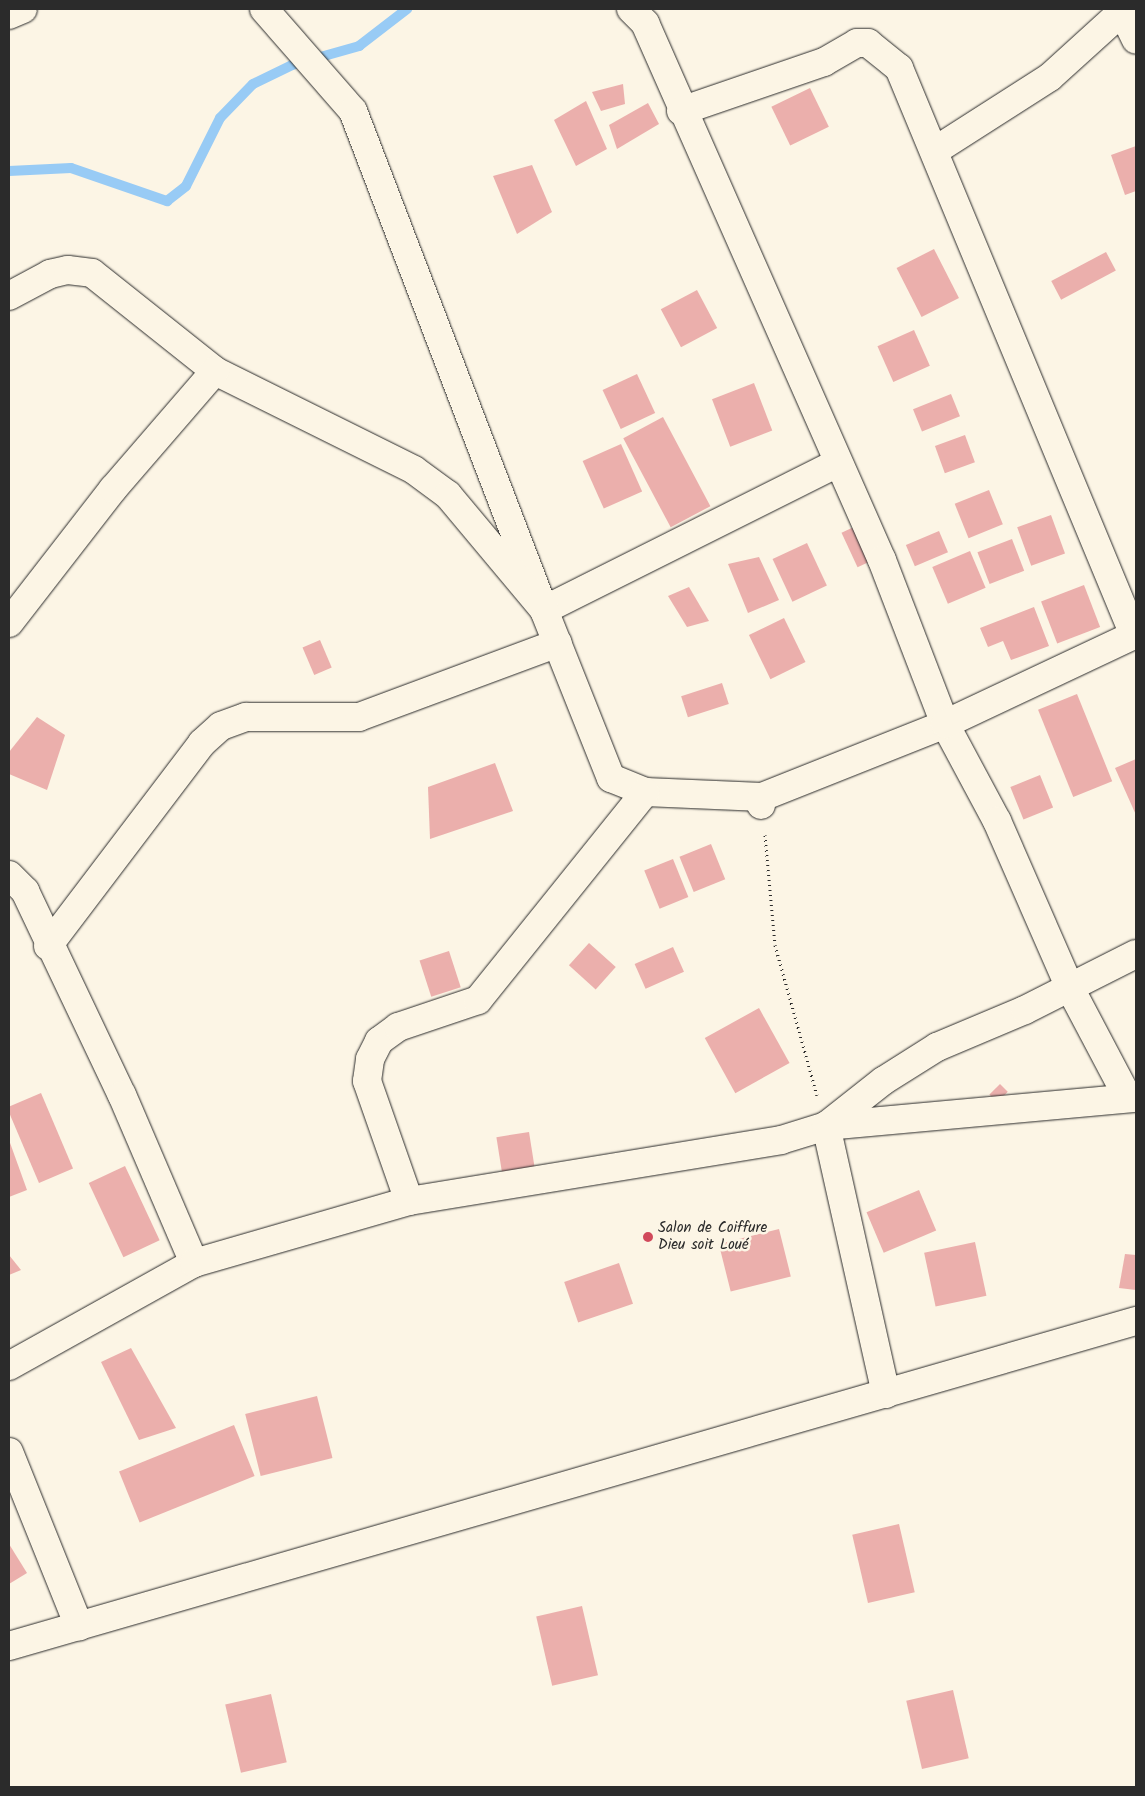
<!DOCTYPE html>
<meta charset="utf-8">
<style>
body{margin:0}
#map{position:relative;width:1145px;height:1796px;overflow:hidden;background:#fcf5e5;font-family:Kalam,sans-serif}
div>[style]{position:absolute}
[style*='--x']{left:calc(var(--x)*1px);top:calc(var(--y)*1px);width:calc(var(--w)*1px);rotate:calc(var(--a)*1deg)}
.stream>*{height:10px;margin:-5px;padding:0 5px;transform-origin:5px;border-radius:5px;background:#98cbf5}
.building>*{inset:0;background:#ebafac;transform-origin:0 0}
.path>*{height:3px;margin-top:-1.5px;transform-origin:0;background:repeating-linear-gradient(90deg,#2b2b2b 0 1px,transparent 0 5px)}
.roads{filter:drop-shadow(0 0 1px #2b2b2b) drop-shadow(0 0 1px #2b2b2b)}
.minor>*{height:28px;margin:-14px;padding:0 14px;transform-origin:14px;border-radius:14px;background:#fcf5e5}
.dots>*{width:14px;height:14px;translate:-50% -50%;box-sizing:border-box;border:2px solid #fcf5e5;border-radius:50%}
span{translate:-50% -50%;white-space:nowrap;text-align:center;line-height:1.15;-webkit-text-stroke:5px #fcf5e5;paint-order:stroke}
.poi-label{font-size:15px;color:#2b2b2b}
.left{translate:0 -50%;text-align:left}
.frame{position:absolute;inset:0;border:10px solid #2b2b2b;pointer-events:none}
</style>
<div id="map">
<div class="stream">
<i style="--x:9;--y:171;--w:62;--a:-2.8"></i>
<i style="--x:71;--y:168;--w:102;--a:19"></i>
<i style="--x:167;--y:201;--w:24;--a:-38"></i>
<i style="--x:186;--y:186;--w:76;--a:-63.4"></i>
<i style="--x:220;--y:118;--w:47;--a:-45.9"></i>
<i style="--x:253;--y:84;--w:43;--a:-26"></i>
<i style="--x:292;--y:65;--w:70;--a:-15.8"></i>
<i style="--x:359;--y:46;--w:61;--a:-37.6"></i>
</div>
<div class="building">
<i style="clip-path:polygon(623px 84px,625px 104px,601px 111px,592px 92px)"></i>
<i style="left:810px;top:88px;width:43px;height:43px;rotate:64deg"></i>
<i style="clip-path:polygon(586px 101px,607px 149px,576px 166px,554px 120px)"></i>
<i style="clip-path:polygon(648px 103px,659px 124px,617px 149px,609px 125px)"></i>
<i style="clip-path:polygon(1136px 146px,1136px 191px,1125px 195px,1111px 155px)"></i>
<i style="clip-path:polygon(532px 165px,552px 212px,517px 234px,493px 176px)"></i>
<i style="left:934px;top:249px;width:55px;height:42px;rotate:63deg"></i>
<i style="left:1106px;top:252px;width:21px;height:62px;rotate:62deg"></i>
<i style="left:697px;top:290px;width:43px;height:41px;rotate:62deg"></i>
<i style="left:914px;top:330px;width:39px;height:40px;rotate:66deg"></i>
<i style="left:637px;top:374px;width:43px;height:38px;rotate:65deg"></i>
<i style="left:754px;top:383px;width:51px;height:45px;rotate:69deg"></i>
<i style="left:951px;top:394px;width:24px;height:41px;rotate:68deg"></i>
<i style="left:663px;top:417px;width:101px;height:45px;rotate:62deg"></i>
<i style="left:965px;top:435px;width:29px;height:32px;rotate:70deg"></i>
<i style="left:621px;top:444px;width:52px;height:42px;rotate:66deg"></i>
<i style="left:989px;top:490px;width:37px;height:37px;rotate:68deg"></i>
<i style="left:1051px;top:515px;width:41px;height:36px;rotate:70deg"></i>
<i style="left:856px;top:526px;width:38px;height:16px;rotate:65deg"></i>
<i style="left:939px;top:531px;width:23px;height:36px;rotate:67deg"></i>
<i style="left:1012px;top:539px;width:34px;height:37px;rotate:69deg"></i>
<i style="left:807px;top:543px;width:47px;height:38px;rotate:65deg"></i>
<i style="left:970px;top:551px;width:40px;height:41px;rotate:67deg"></i>
<i style="clip-path:polygon(759px 557px,779px 600px,748px 613px,728px 564px)"></i>
<i style="left:1084px;top:585px;width:45px;height:46px;rotate:69deg"></i>
<i style="clip-path:polygon(689px 587px,709px 621px,687px 627px,668px 596px)"></i>
<i style="clip-path:polygon(1034px 607px,1049px 646px,1011px 660px,1003px 641px,988px 647px,980px 628px)"></i>
<i style="left:784px;top:618px;width:49px;height:39px;rotate:64deg"></i>
<i style="left:320px;top:640px;width:30px;height:19px;rotate:67deg"></i>
<i style="left:722px;top:683px;width:22px;height:43px;rotate:72deg"></i>
<i style="left:1077px;top:694px;width:94px;height:42px;rotate:68deg"></i>
<i style="clip-path:polygon(37px 717px,65px 735px,47px 790px,9px 774px,9px 752px)"></i>
<i style="clip-path:polygon(1136px 759px,1136px 815px,1115px 768px)"></i>
<i style="clip-path:polygon(495px 763px,513px 811px,430px 839px,428px 787px)"></i>
<i style="left:1040px;top:775px;width:35px;height:32px;rotate:68deg"></i>
<i style="left:711px;top:844px;width:38px;height:34px;rotate:68deg"></i>
<i style="left:673px;top:859px;width:41px;height:31px;rotate:68deg"></i>
<i style="left:589px;top:943px;width:36px;height:30px;rotate:42deg"></i>
<i style="left:673px;top:947px;width:27px;height:42px;rotate:66deg"></i>
<i style="left:449px;top:951px;width:38px;height:31px;rotate:72deg"></i>
<i style="left:759px;top:1008px;width:63px;height:62px;rotate:61deg"></i>
<i style="left:1000px;top:1084px;width:11px;height:15px;rotate:45deg"></i>
<i style="left:41px;top:1093px;width:82px;height:37px;rotate:67deg"></i>
<i style="left:529px;top:1132px;width:38px;height:33px;rotate:81deg"></i>
<i style="clip-path:polygon(9px 1140px,27px 1190px,9px 1197px)"></i>
<i style="left:125px;top:1166px;width:82px;height:40px;rotate:65deg"></i>
<i style="left:919px;top:1190px;width:44px;height:57px;rotate:67deg"></i>
<i style="left:779px;top:1229px;width:49px;height:62px;rotate:76deg"></i>
<i style="left:975px;top:1242px;width:55px;height:52px;rotate:78deg"></i>
<i style="clip-path:polygon(1125px 1254px,1136px 1255px,1136px 1290px,1119px 1288px)"></i>
<i style="clip-path:polygon(9px 1255px,21px 1270px,9px 1275px)"></i>
<i style="left:619px;top:1263px;width:43px;height:58px;rotate:71deg"></i>
<i style="clip-path:polygon(131px 1348px,176px 1428px,139px 1440px,101px 1362px)"></i>
<i style="left:317px;top:1396px;width:64px;height:74px;rotate:76deg"></i>
<i style="left:234px;top:1425px;width:55px;height:124px;rotate:68deg"></i>
<i style="left:899px;top:1524px;width:70px;height:48px;rotate:77deg"></i>
<i style="clip-path:polygon(9px 1544px,27px 1573px,9px 1584px)"></i>
<i style="left:582px;top:1606px;width:71px;height:47px;rotate:77deg"></i>
<i style="left:953px;top:1690px;width:70px;height:48px;rotate:77deg"></i>
<i style="left:271px;top:1694px;width:70px;height:47px;rotate:77deg"></i>
</div>
<div class="path">
<i style="--x:765;--y:835;--w:110;--a:84.8"></i>
<i style="--x:775;--y:945;--w:156;--a:74.4"></i>
</div>
<div class="roads">
<div class="minor">
<i style="--x:264;--y:9;--w:135;--a:48.9"></i>
<i style="--x:353;--y:111;--w:534;--a:69.05"></i>
<i style="--x:544;--y:610;--w:328;--a:-26.6"></i>
<i style="--x:631;--y:9;--w:20;--a:45"></i>
<i style="--x:645;--y:23;--w:587;--a:66.19"></i>
<i style="--x:882;--y:560;--w:176;--a:69"></i>
<i style="--x:945;--y:724;--w:110;--a:61.8"></i>
<i style="--x:997;--y:821;--w:182;--a:66.4"></i>
<i style="--x:1070;--y:988;--w:122;--a:62.2"></i>
<i style="--x:1121;--y:9;--w:34;--a:64"></i>
<i style="--x:9;--y:15;--w:15;--a:-23"></i>
<i style="--x:681;--y:111;--w:151;--a:-18.9"></i>
<i style="--x:824;--y:62;--w:38;--a:-30"></i>
<i style="--x:857;--y:43;--w:11;--a:0"></i>
<i style="--x:868;--y:43;--w:40;--a:39"></i>
<i style="--x:899;--y:68;--w:614;--a:67.49"></i>
<i style="--x:936;--y:150;--w:135;--a:-32.6"></i>
<i style="--x:1050;--y:77;--w:101;--a:-42.2"></i>
<i style="--x:9;--y:296;--w:47;--a:-28.2"></i>
<i style="--x:50;--y:274;--w:18;--a:-13"></i>
<i style="--x:68;--y:270;--w:24;--a:7"></i>
<i style="--x:92;--y:273;--w:157;--a:38.5"></i>
<i style="--x:215;--y:371;--w:222;--a:26.4"></i>
<i style="--x:414;--y:470;--w:42;--a:36.3"></i>
<i style="--x:448;--y:495;--w:150;--a:50.1"></i>
<i style="--x:544;--y:610;--w:181;--a:68.3"></i>
<i style="--x:611;--y:778;--w:37;--a:22"></i>
<i style="--x:645;--y:792;--w:117;--a:2.4"></i>
<i style="--x:762;--y:797;--w:8;--a:97"></i>
<i style="--x:9;--y:623;--w:170;--a:-52.2"></i>
<i style="--x:113;--y:489;--w:156;--a:-49.2"></i>
<i style="--x:762;--y:797;--w:197;--a:-21.7"></i>
<i style="--x:945;--y:724;--w:211;--a:-25.2"></i>
<i style="--x:9;--y:875;--w:23;--a:45"></i>
<i style="--x:25;--y:891;--w:226;--a:64.6"></i>
<i style="--x:122;--y:1095;--w:183;--a:66.8"></i>
<i style="--x:48;--y:946;--w:255;--a:-52.8"></i>
<i style="--x:202;--y:743;--w:25;--a:-42"></i>
<i style="--x:221;--y:726;--w:27;--a:-20"></i>
<i style="--x:246;--y:717;--w:113;--a:0"></i>
<i style="--x:359;--y:717;--w:212;--a:-20.4"></i>
<i style="--x:409;--y:1201;--w:127;--a:-109.3"></i>
<i style="--x:367;--y:1081;--w:22;--a:-82"></i>
<i style="--x:370;--y:1059;--w:20;--a:-63"></i>
<i style="--x:379;--y:1041;--w:24;--a:-36"></i>
<i style="--x:398;--y:1027;--w:84;--a:-18.6"></i>
<i style="--x:478;--y:1000;--w:267;--a:-51.2"></i>
<i style="--x:9;--y:1366;--w:212;--a:-29.1"></i>
<i style="--x:194;--y:1263;--w:224;--a:-16.1"></i>
<i style="--x:409;--y:1201;--w:377;--a:-9.3"></i>
<i style="--x:781;--y:1140;--w:47;--a:-17.3"></i>
<i style="--x:826;--y:1126;--w:311;--a:-5.2"></i>
<i style="--x:886;--y:1394;--w:275;--a:-102.6"></i>
<i style="--x:826;--y:1126;--w:73;--a:-38.3"></i>
<i style="--x:883;--y:1081;--w:64;--a:-32.2"></i>
<i style="--x:937;--y:1047;--w:95;--a:-22.8"></i>
<i style="--x:1025;--y:1010;--w:124;--a:-26.8"></i>
<i style="--x:9;--y:1452;--w:188;--a:68.1"></i>
<i style="--x:9;--y:1646;--w:1173;--a:-16.09"></i>
</div>
</div>
<div class="dots">
<i style="left:648px;top:1237px;background:#d1495b"></i>
</div>
<div class="poi-label">
<span class="left" style="left:658px;top:1237px">Salon de Coiffure<br>Dieu soit Loué</span>
</div>
<div class="frame"></div>
</div>
